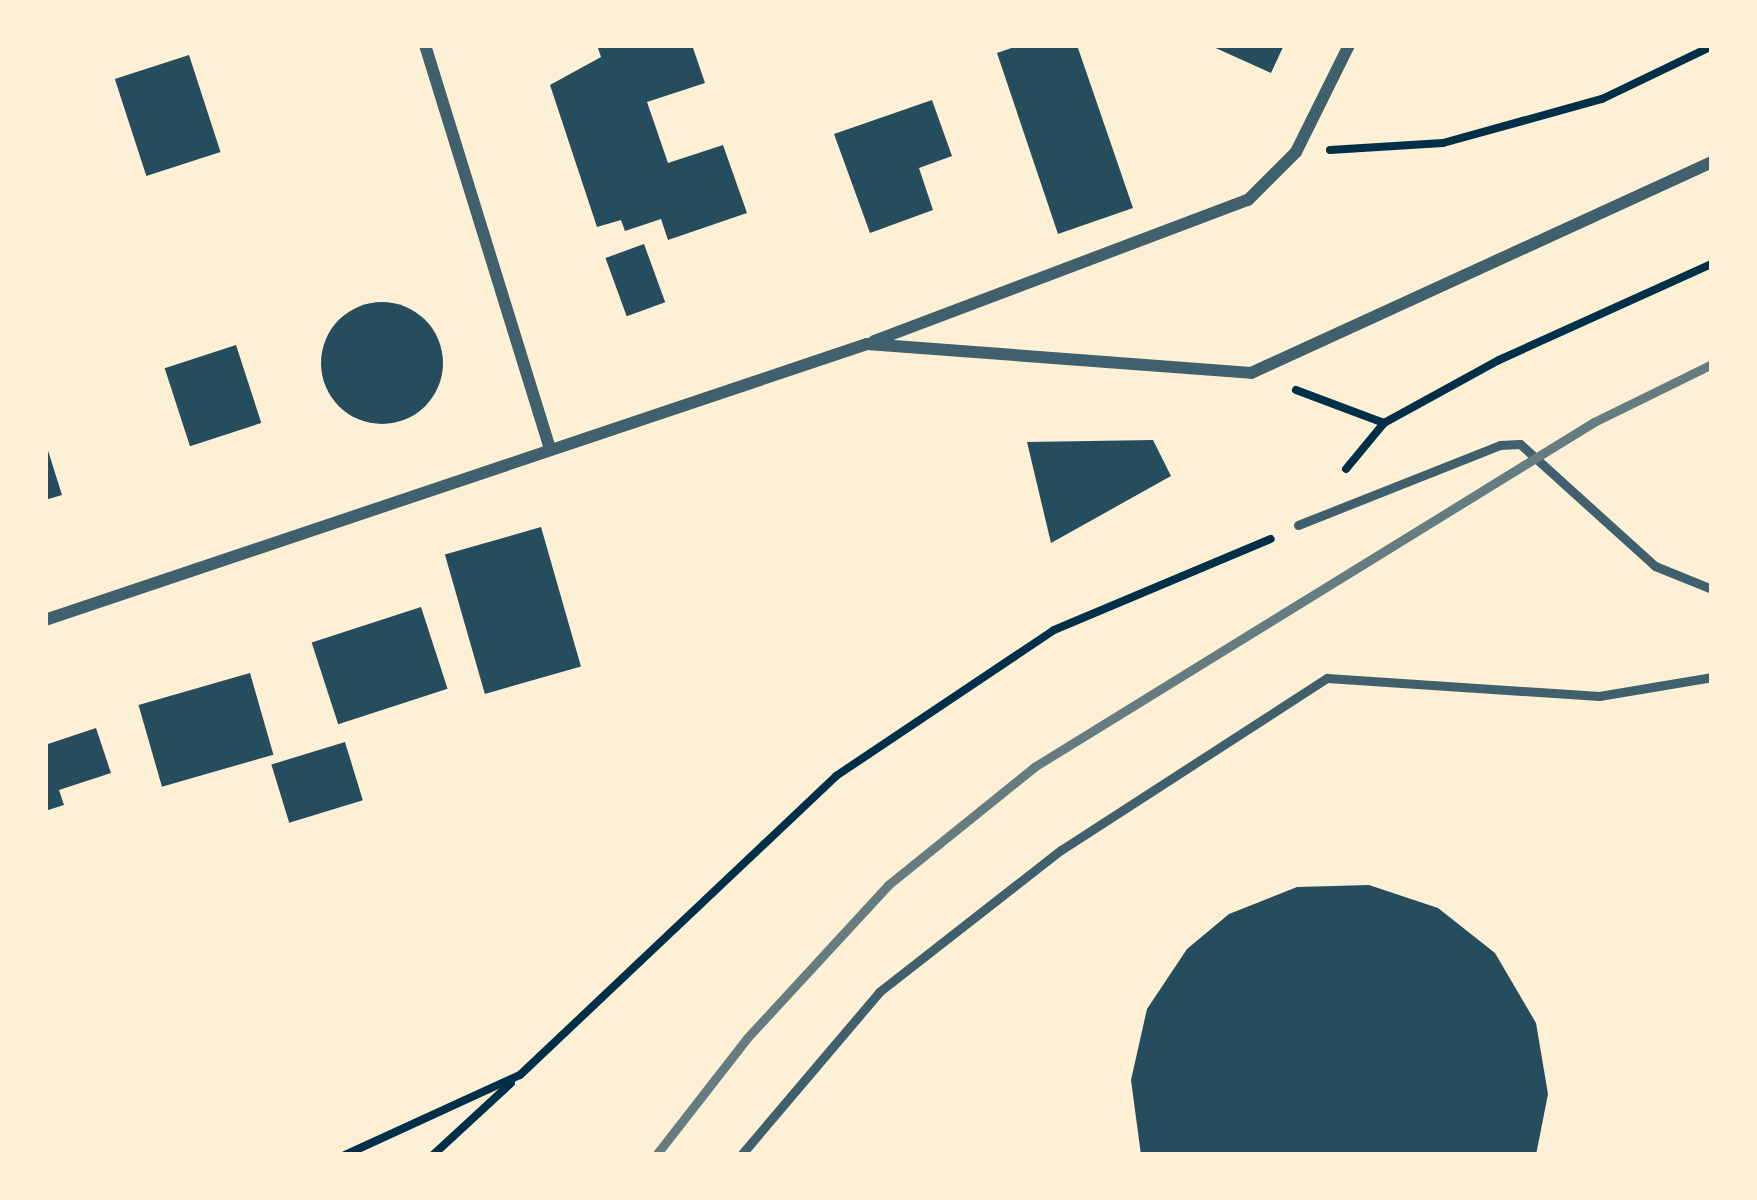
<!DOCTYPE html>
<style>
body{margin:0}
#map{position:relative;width:1757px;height:1200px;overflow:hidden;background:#fdf0d5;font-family:"Golos Text",sans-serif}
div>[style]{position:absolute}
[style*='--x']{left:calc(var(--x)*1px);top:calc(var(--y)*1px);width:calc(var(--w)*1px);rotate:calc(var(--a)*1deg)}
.building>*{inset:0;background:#264d5e;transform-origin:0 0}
.round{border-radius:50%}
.path>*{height:8px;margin:-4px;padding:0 4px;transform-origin:4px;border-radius:4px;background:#003049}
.service>*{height:9px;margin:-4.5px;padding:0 4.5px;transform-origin:4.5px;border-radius:4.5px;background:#3f606c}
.minor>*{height:12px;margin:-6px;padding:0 6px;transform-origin:6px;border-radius:6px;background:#3f606c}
.rail>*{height:9px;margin:-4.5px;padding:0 4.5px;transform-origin:4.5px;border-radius:4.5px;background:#657d81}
span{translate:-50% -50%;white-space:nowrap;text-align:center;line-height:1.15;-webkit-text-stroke:10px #fdf0d5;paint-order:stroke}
.frame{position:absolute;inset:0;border:48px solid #fdf0d5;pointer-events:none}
</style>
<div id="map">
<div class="building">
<i style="clip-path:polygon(597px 45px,692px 45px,705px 83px,647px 102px,668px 163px,723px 145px,747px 213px,668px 240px,661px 219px,625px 231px,621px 220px,597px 227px,550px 85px,601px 57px)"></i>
<i style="clip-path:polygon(1020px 45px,1077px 45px,1133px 208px,1058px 234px,997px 53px)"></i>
<i style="clip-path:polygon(1209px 45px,1284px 45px,1271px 73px)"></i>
<i style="left:189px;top:55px;width:102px;height:78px;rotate:72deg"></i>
<i style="clip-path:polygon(932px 100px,952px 156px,919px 168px,933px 210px,870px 233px,834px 134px)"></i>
<i style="left:644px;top:244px;width:62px;height:41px;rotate:70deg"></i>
<i class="round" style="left:321px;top:302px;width:122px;height:122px"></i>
<i style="left:236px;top:345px;width:82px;height:75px;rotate:72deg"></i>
<i style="clip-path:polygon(1153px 440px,1171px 476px,1051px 543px,1027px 442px)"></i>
<i style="clip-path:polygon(45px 441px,62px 495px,45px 500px)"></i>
<i style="left:541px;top:527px;width:145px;height:100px;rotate:74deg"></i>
<i style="left:421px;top:607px;width:86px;height:115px;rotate:72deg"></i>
<i style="left:250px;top:673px;width:85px;height:116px;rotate:74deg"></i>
<i style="clip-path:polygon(96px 728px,111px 773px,59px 790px,64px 805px,45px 811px,45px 745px)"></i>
<i style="left:345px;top:742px;width:61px;height:77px;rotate:73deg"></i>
<i style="clip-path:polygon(1369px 885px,1438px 908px,1495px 953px,1536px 1023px,1548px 1094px,1536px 1155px,1141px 1155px,1131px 1080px,1147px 1009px,1187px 949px,1229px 914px,1297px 887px)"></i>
</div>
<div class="path">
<i style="--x:1330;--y:150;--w:113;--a:-3.5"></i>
<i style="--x:1443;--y:143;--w:165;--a:-15.5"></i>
<i style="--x:1602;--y:99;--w:122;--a:-25.7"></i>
<i style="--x:1296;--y:390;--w:94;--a:20.6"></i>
<i style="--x:1346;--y:469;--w:60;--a:-50.4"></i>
<i style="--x:1384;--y:423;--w:131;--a:-28.7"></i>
<i style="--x:1499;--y:360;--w:234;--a:-24.3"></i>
<i style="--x:345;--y:1155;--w:192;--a:-24.6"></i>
<i style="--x:520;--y:1075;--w:435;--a:-43.4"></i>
<i style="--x:836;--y:776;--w:262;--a:-33.8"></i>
<i style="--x:1054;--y:630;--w:235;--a:-22.8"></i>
<i style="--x:433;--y:1155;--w:106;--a:-42.7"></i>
</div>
<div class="service">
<i style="--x:1298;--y:525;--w:217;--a:-21.6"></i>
<i style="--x:1500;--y:445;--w:20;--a:-3"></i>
<i style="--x:1520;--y:444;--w:182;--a:42.1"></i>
<i style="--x:1655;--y:566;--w:61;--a:22"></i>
<i style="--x:741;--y:1155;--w:214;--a:-49.7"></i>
<i style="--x:879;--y:992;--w:231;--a:-38"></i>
<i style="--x:1061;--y:850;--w:317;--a:-32.9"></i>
<i style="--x:1327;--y:678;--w:273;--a:3.8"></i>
<i style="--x:1599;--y:696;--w:115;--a:-9.5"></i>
</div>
<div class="minor">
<i style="--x:425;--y:45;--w:422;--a:72.8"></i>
<i style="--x:874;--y:341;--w:400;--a:-20.7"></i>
<i style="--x:1248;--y:200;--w:68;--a:-45"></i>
<i style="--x:1296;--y:152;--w:119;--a:-63.6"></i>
<i style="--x:45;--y:620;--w:867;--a:-18.56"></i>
<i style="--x:867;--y:344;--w:385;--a:4.3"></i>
<i style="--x:1251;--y:373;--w:507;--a:-24.59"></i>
</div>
<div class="rail">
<i style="--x:656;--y:1155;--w:148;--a:-52.1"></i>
<i style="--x:747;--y:1038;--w:208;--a:-47.3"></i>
<i style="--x:888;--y:885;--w:188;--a:-38.9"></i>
<i style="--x:1034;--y:767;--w:658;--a:-31.64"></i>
<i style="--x:1594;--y:422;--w:131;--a:-26.2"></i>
</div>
<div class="frame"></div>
</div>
